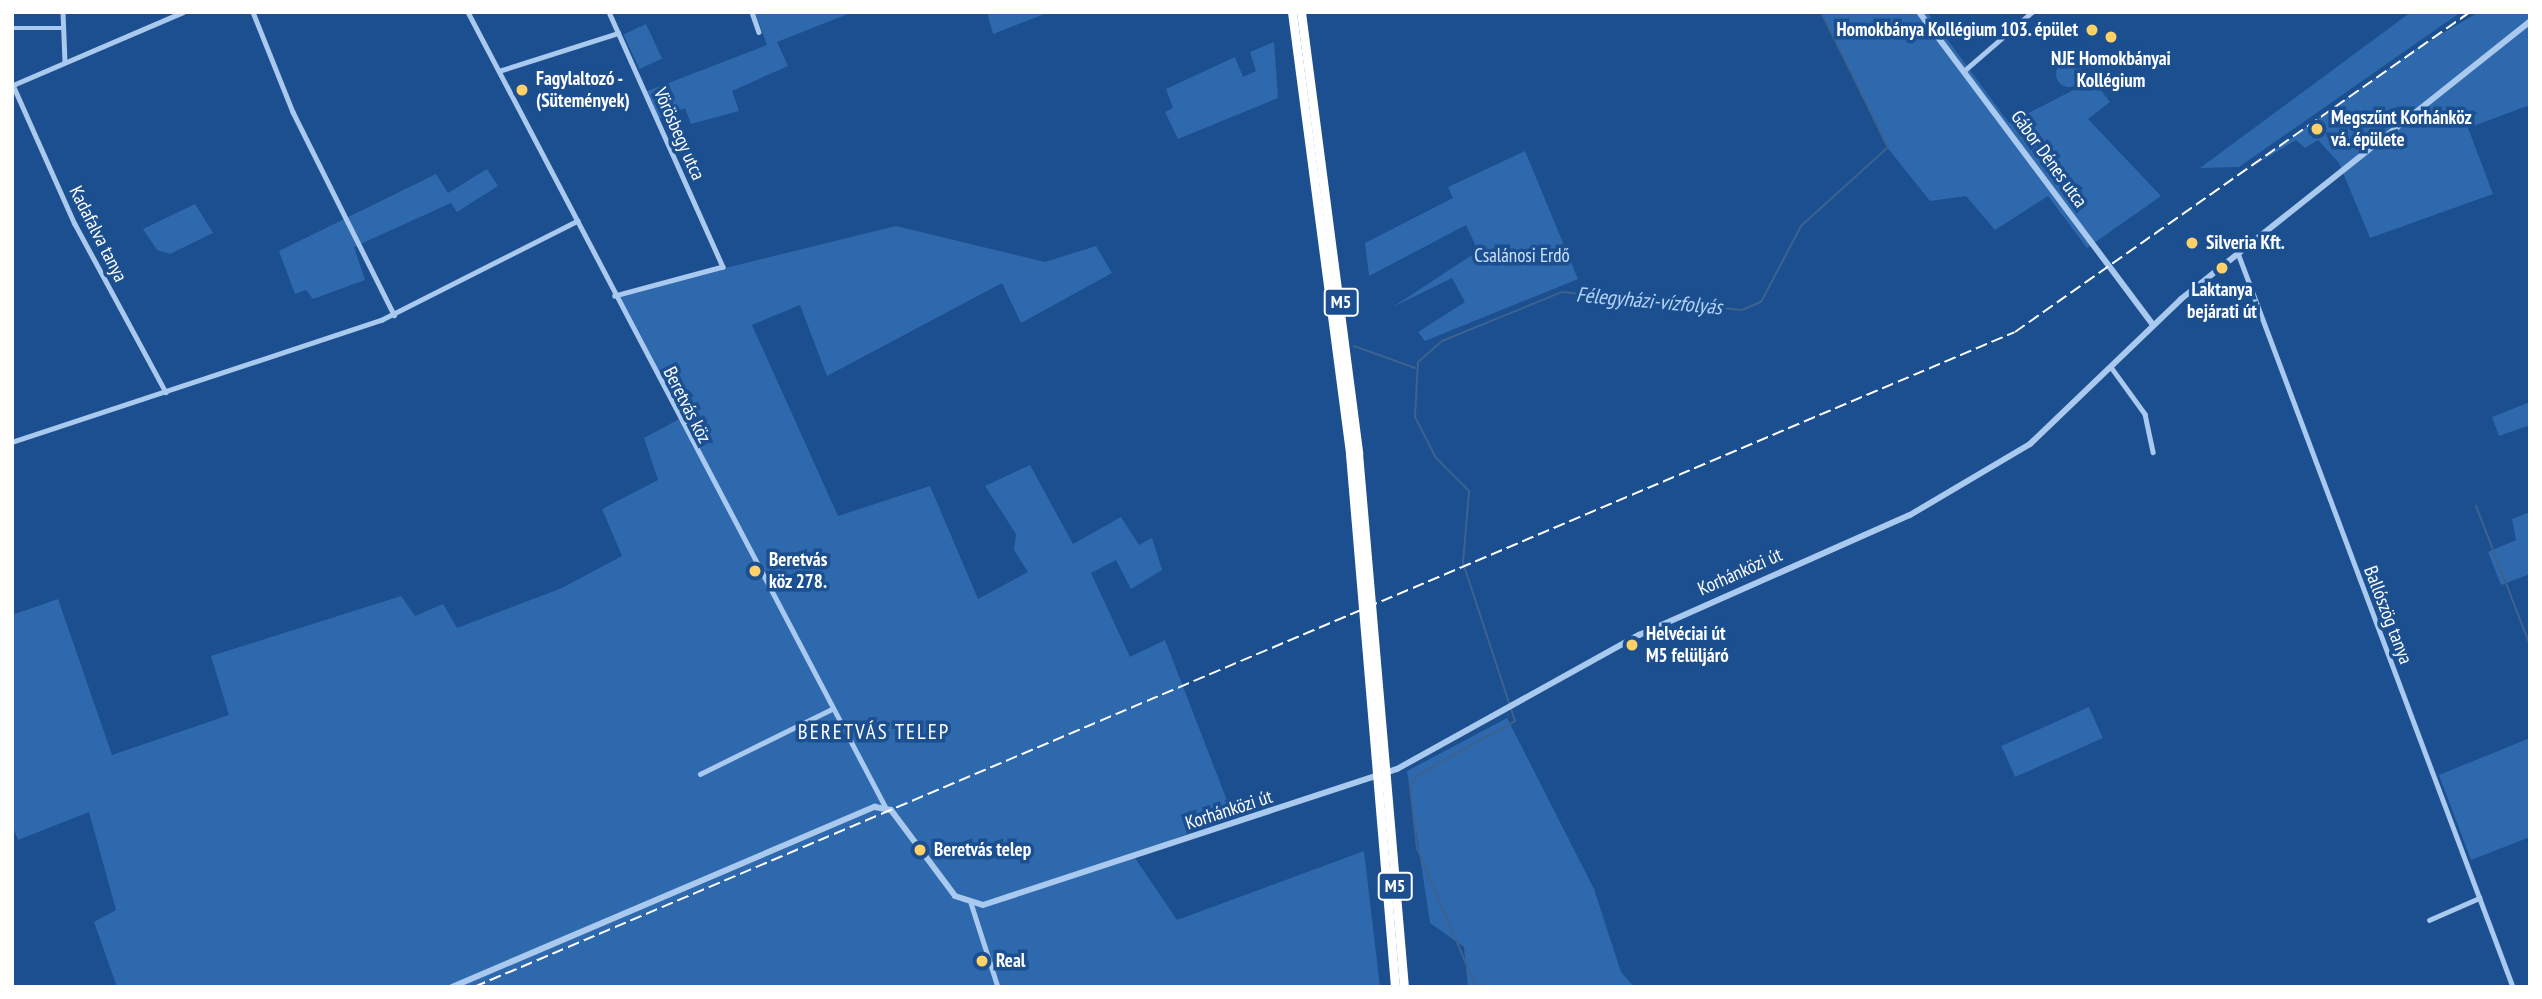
<!DOCTYPE html>
<meta charset="utf-8">
<style>
body{margin:0}
#map{position:relative;width:2542px;height:999px;overflow:hidden;background:#1b4f8f;font-family:"PT Sans Narrow",sans-serif}
div>[style]{position:absolute}
[style*='--x']{left:calc(var(--x)*1px);top:calc(var(--y)*1px);width:calc(var(--w)*1px);rotate:calc(var(--a)*1deg)}
.green>*{inset:0;background:#2e69ad;transform-origin:0 0}
.round{border-radius:50%}
.stream>*{height:2px;margin:-1px;padding:0 1px;transform-origin:1px;border-radius:1px;background:#3c6290}
.minor>*{height:4.5px;margin:-2.25px;padding:0 2.25px;transform-origin:2.25px;border-radius:2.25px;background:#a9c9ee}
.tertiary>*{height:6px;margin:-3px;padding:0 3px;transform-origin:3px;border-radius:3px;background:#a9c9ee}
.motorway>*{height:9px;margin:-4.5px;padding:0 4.5px;transform-origin:4.5px;border-radius:4.5px;background:#fff}
.rail>*{height:2px;margin-top:-1px;transform-origin:0;background:repeating-linear-gradient(90deg,#fff 0 12px,transparent 0 17px)}
.dots>*{width:19px;height:19px;translate:-50% -50%;box-sizing:border-box;border:4px solid #1b4f8f;border-radius:50%}
span{translate:-50% -50%;white-space:nowrap;text-align:center;line-height:1.15;-webkit-text-stroke:7px #1b4f8f;paint-order:stroke}
.shield-label span{padding:2px 5px;background:#1b4f8f;border:2px solid;border-radius:5px;-webkit-text-stroke-width:0}
.shield-label{font-size:18px;color:#fff;font-weight:700}
.poi-label{font-size:19px;color:#fff;font-weight:700}
.right{translate:-100% -50%;text-align:right}
.left{translate:0 -50%;text-align:left}
.street-label{font-size:19px;color:#fff}
.park-label{font-size:19px;color:#cfe3fa}
.water-label{font-size:21px;color:#b5d3f5;font-style:italic}
.neighbourhood-label{font-size:21px;color:#fff;letter-spacing:2px}
.frame{position:absolute;inset:0;border:14px solid #fff;pointer-events:none}
</style>
<div id="map">
<div class="green">
<i style="clip-path:polygon(755px 12px,853px 12px,777px 42px,788px 66px,732px 91px,739px 111px,691px 124px,685px 108px,658px 119px,645px 92px,767px 45px)"></i>
<i style="clip-path:polygon(987px 12px,1050px 12px,993px 34px)"></i>
<i style="clip-path:polygon(1822px 12px,1927px 12px,2009px 123px,2093px 80px,2110px 102px,2088px 119px,2161px 196px,2087px 248px,2048px 196px,1995px 230px,1966px 196px,1930px 201px,1886px 146px)"></i>
<i style="clip-path:polygon(2411px 12px,2461px 12px,2239px 167px,2200px 168px)"></i>
<i style="clip-path:polygon(2479px 12px,2530px 12px,2530px 105px,2468px 128px,2493px 194px,2370px 238px,2339px 163px,2318px 140px,2305px 148px,2296px 140px,2245px 171px,2417px 48px)"></i>
<i style="left:646px;top:24px;width:38px;height:25px;rotate:65deg"></i>
<i style="clip-path:polygon(1274px 42px,1278px 98px,1178px 139px,1165px 112px,1173px 108px,1166px 89px,1235px 57px,1243px 77px,1256px 71px,1250px 52px)"></i>
<i class="round" style="left:2056px;top:61px;width:26px;height:26px"></i>
<i style="clip-path:polygon(1525px 151px,1578px 279px,1425px 341px,1418px 332px,1465px 302px,1452px 278px,1393px 307px,1478px 251px,1466px 225px,1369px 276px,1365px 243px,1453px 198px,1448px 187px)"></i>
<i style="clip-path:polygon(487px 169px,498px 186px,457px 212px,451px 203px,354px 247px,365px 280px,313px 299px,306px 290px,295px 294px,279px 251px,436px 174px,448px 193px)"></i>
<i style="clip-path:polygon(195px 204px,213px 233px,170px 254px,157px 250px,143px 229px)"></i>
<i style="clip-path:polygon(896px 226px,1045px 262px,1096px 246px,1112px 273px,1021px 323px,1002px 283px,827px 376px,800px 305px,752px 325px,838px 516px,930px 486px,978px 599px,1028px 572px,1014px 550px,1016px 534px,985px 486px,1030px 465px,1073px 544px,1121px 517px,1139px 545px,1152px 538px,1162px 570px,1131px 589px,1116px 560px,1091px 573px,1130px 657px,1165px 640px,1233px 816px,1133px 855px,1177px 920px,1364px 851px,1380px 987px,117px 987px,94px 922px,116px 910px,89px 812px,18px 840px,12px 825px,12px 615px,58px 599px,112px 755px,229px 715px,211px 656px,401px 596px,415px 616px,443px 604px,457px 628px,562px 588px,622px 556px,602px 509px,658px 480px,644px 438px,683px 417px,619px 294px)"></i>
<i style="clip-path:polygon(2530px 402px,2530px 425px,2499px 436px,2492px 417px)"></i>
<i style="clip-path:polygon(2530px 512px,2530px 574px,2501px 585px,2488px 552px,2516px 540px,2512px 519px)"></i>
<i style="left:2089px;top:707px;width:34px;height:96px;rotate:66deg"></i>
<i style="clip-path:polygon(1507px 718px,1594px 889px,1621px 972px,1634px 987px,1468px 987px,1464px 947px,1430px 923px,1407px 771px)"></i>
<i style="clip-path:polygon(2530px 738px,2530px 837px,2471px 860px,2439px 775px)"></i>
</div>
<div class="stream">
<i style="--x:1354;--y:346;--w:65;--a:19.8"></i>
<i style="--x:2476;--y:506;--w:149;--a:68.8"></i>
<i style="--x:1476;--y:987;--w:151;--a:-113"></i>
<i style="--x:1417;--y:848;--w:62;--a:-96.4"></i>
<i style="--x:1410;--y:786;--w:15;--a:-53"></i>
<i style="--x:1419;--y:774;--w:110;--a:-28.9"></i>
<i style="--x:1515;--y:721;--w:166;--a:-108.2"></i>
<i style="--x:1463;--y:563;--w:72;--a:-85.2"></i>
<i style="--x:1469;--y:491;--w:47;--a:-135"></i>
<i style="--x:1436;--y:458;--w:46;--a:-117.1"></i>
<i style="--x:1415;--y:417;--w:55;--a:-86.9"></i>
<i style="--x:1418;--y:362;--w:32;--a:-41"></i>
<i style="--x:1442;--y:341;--w:130;--a:-22.2"></i>
<i style="--x:1562;--y:292;--w:181;--a:5.7"></i>
<i style="--x:1742;--y:310;--w:21;--a:-23"></i>
<i style="--x:1761;--y:302;--w:86;--a:-62.2"></i>
<i style="--x:1801;--y:226;--w:118;--a:-42.2"></i>
<i style="--x:1888;--y:147;--w:151;--a:-116.4"></i>
</div>
<div class="minor">
<i style="--x:63;--y:12;--w:50;--a:87.7"></i>
<i style="--x:253;--y:12;--w:108;--a:68.2"></i>
<i style="--x:293;--y:112;--w:227;--a:63.5"></i>
<i style="--x:468;--y:12;--w:897;--a:62.29"></i>
<i style="--x:609;--y:12;--w:279;--a:65.9"></i>
<i style="--x:723;--y:267;--w:112;--a:165"></i>
<i style="--x:752;--y:12;--w:21;--a:71"></i>
<i style="--x:12;--y:28;--w:51;--a:0"></i>
<i style="--x:1965;--y:70;--w:89;--a:-40.9"></i>
<i style="--x:499;--y:71;--w:125;--a:-17.7"></i>
<i style="--x:13;--y:85;--w:152;--a:66"></i>
<i style="--x:75;--y:224;--w:191;--a:61.6"></i>
<i style="--x:13;--y:85;--w:185;--a:-23.2"></i>
<i style="--x:2238;--y:253;--w:784;--a:69.46"></i>
<i style="--x:2111;--y:367;--w:58;--a:54.1"></i>
<i style="--x:2145;--y:414;--w:39;--a:78"></i>
<i style="--x:12;--y:442;--w:389;--a:-18.3"></i>
<i style="--x:381;--y:320;--w:220;--a:-26.8"></i>
<i style="--x:700;--y:774;--w:147;--a:-26.2"></i>
<i style="--x:971;--y:903;--w:88;--a:72.2"></i>
<i style="--x:2429;--y:920;--w:55;--a:-23.7"></i>
</div>
<div class="tertiary">
<i style="--x:1919;--y:12;--w:391;--a:53.2"></i>
<i style="--x:452;--y:987;--w:460;--a:-23.1"></i>
<i style="--x:875;--y:807;--w:16;--a:11"></i>
<i style="--x:891;--y:810;--w:107;--a:53.3"></i>
<i style="--x:955;--y:896;--w:29;--a:18"></i>
<i style="--x:983;--y:905;--w:436;--a:-18.2"></i>
<i style="--x:1397;--y:769;--w:277;--a:-29"></i>
<i style="--x:1639;--y:635;--w:296;--a:-23.9"></i>
<i style="--x:1910;--y:515;--w:139;--a:-30.6"></i>
<i style="--x:2030;--y:444;--w:209;--a:-43.8"></i>
<i style="--x:2181;--y:299;--w:446;--a:-38.5"></i>
</div>
<div class="motorway">
<i style="--x:1292;--y:12;--w:446;--a:82.5"></i>
<i style="--x:1350;--y:454;--w:535;--a:85.17"></i>
<i style="--x:1301;--y:12;--w:445;--a:82.6"></i>
<i style="--x:1358;--y:453;--w:536;--a:85.08"></i>
</div>
<div class="rail">
<i style="--x:474;--y:987;--w:1674;--a:-23.03"></i>
<i style="--x:2015;--y:332;--w:556;--a:-35.12"></i>
</div>
<div class="dots">
<i style="left:2092px;top:30px;background:#ffd166"></i>
<i style="left:2111px;top:37px;background:#ffd166"></i>
<i style="left:522px;top:90px;background:#ffd166"></i>
<i style="left:2317px;top:129px;background:#ffd166"></i>
<i style="left:2192px;top:243px;background:#ffd166"></i>
<i style="left:2222px;top:268px;background:#ffd166"></i>
<i style="left:755px;top:571px;background:#ffd166"></i>
<i style="left:1632px;top:645px;background:#ffd166"></i>
<i style="left:920px;top:850px;background:#ffd166"></i>
<i style="left:982px;top:961px;background:#ffd166"></i>
</div>
<div class="shield-label">
<span style="left:1341px;top:302px">M5</span>
<span style="left:1395px;top:886px">M5</span>
</div>
<div class="poi-label">
<span class="right" style="left:2078px;top:30px">Homokbánya Kollégium 103. épület</span>
<span style="left:2111px;top:70px">NJE Homokbányai<br>Kollégium</span>
<span class="left" style="left:536px;top:90px">Fagylaltozó -<br>(Sütemények)</span>
<span class="left" style="left:2331px;top:129px">Megszűnt Korhánköz<br>vá. épülete</span>
<span class="left" style="left:2206px;top:243px">Silveria Kft.</span>
<span style="left:2222px;top:301px">Laktanya<br>bejárati út</span>
<span class="left" style="left:769px;top:571px">Beretvás<br>köz 278.</span>
<span class="left" style="left:1646px;top:645px">Helvéciai út<br>M5 felüljáró</span>
<span class="left" style="left:934px;top:850px">Beretvás telep</span>
<span class="left" style="left:996px;top:961px">Real</span>
</div>
<div class="street-label">
<span style="left:679px;top:134px;rotate:66deg">Vörösbegy utca</span>
<span style="left:2049px;top:159px;rotate:54deg">Gábor Dénes utca</span>
<span style="left:98px;top:234px;rotate:63deg">Kadafalva tanya</span>
<span style="left:687px;top:405px;rotate:63deg">Beretvás köz</span>
<span style="left:1740px;top:572px;rotate:-24deg">Korhánközi út</span>
<span style="left:2388px;top:615px;rotate:69deg">Ballószög tanya</span>
<span style="left:1229px;top:810px;rotate:-18deg">Korhánközi út</span>
</div>
<div class="park-label">
<span style="left:1522px;top:256px">Csalánosi Erdő</span>
</div>
<div class="water-label">
<span style="left:1649px;top:301px;rotate:5deg">Félegyházi-vízfolyás</span>
</div>
<div class="neighbourhood-label">
<span style="left:874px;top:732px">BERETVÁS TELEP</span>
</div>
<div class="frame"></div>
</div>
